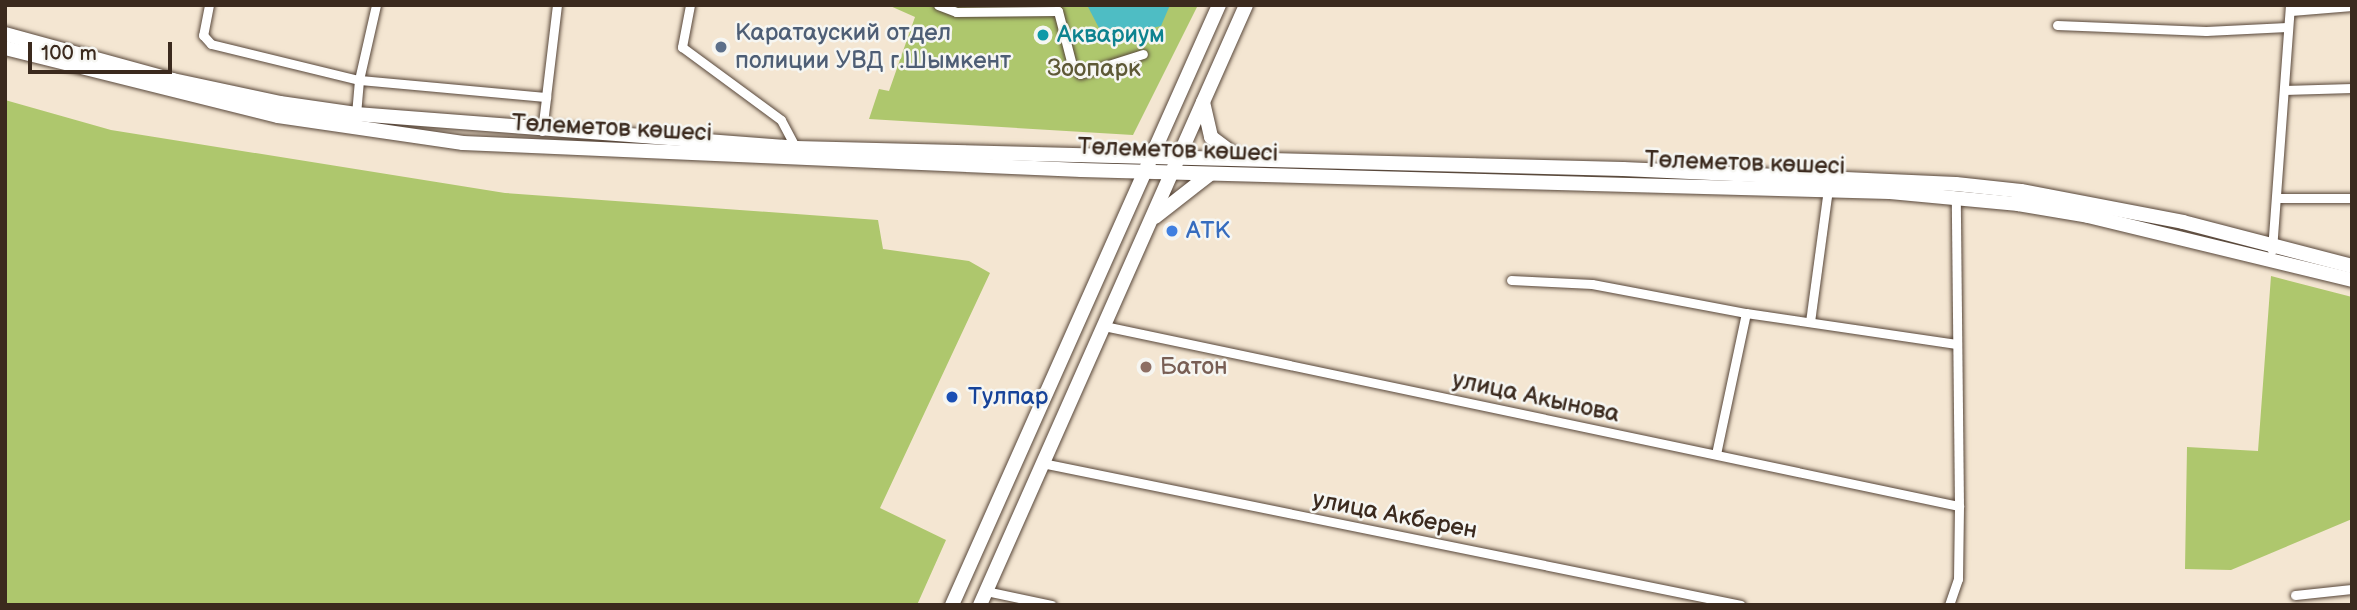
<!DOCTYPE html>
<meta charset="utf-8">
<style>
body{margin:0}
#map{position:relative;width:2357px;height:610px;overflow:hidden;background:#f4e6d2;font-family:"Balsamiq Sans",sans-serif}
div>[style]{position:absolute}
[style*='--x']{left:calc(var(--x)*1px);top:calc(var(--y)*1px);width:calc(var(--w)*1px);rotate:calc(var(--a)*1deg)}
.green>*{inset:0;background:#aec76d}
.water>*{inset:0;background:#4ebdc4}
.roads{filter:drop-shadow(0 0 2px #574639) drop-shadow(0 0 2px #574639)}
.street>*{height:9px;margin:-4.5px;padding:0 4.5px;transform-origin:4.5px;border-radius:4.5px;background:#fff}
.primary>*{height:14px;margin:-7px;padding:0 7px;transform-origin:7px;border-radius:7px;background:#fff}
.dots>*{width:19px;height:19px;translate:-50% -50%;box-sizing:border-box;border:4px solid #f6f6f2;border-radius:50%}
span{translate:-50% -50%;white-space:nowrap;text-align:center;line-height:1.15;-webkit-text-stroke:5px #f6f6f2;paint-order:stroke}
.service-label{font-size:24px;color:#4e5e75}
.left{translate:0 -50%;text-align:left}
.culture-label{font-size:24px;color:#0d838f}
.park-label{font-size:24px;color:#5e5936}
.street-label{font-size:24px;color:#3b2a1e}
.shop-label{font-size:24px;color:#366cbe}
.education-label{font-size:24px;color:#785e54}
.transit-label{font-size:24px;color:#164399}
.frame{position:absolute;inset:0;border:7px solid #3b2a1e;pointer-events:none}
.scale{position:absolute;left:28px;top:42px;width:144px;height:32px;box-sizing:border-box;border:4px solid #3b2a1e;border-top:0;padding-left:9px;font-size:21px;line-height:24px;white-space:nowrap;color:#3b2a1e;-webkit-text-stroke:5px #f6f6f2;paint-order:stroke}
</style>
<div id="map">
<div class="green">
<i style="clip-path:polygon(888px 5px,1198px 5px,1133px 135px,869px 119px,879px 89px,889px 91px,915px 17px)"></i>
<i style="clip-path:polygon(5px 100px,111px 130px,505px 193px,878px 220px,883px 249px,969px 261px,990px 273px,880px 508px,946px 540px,917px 605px,5px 605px)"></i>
<i style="clip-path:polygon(2271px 276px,2352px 297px,2352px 519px,2231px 570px,2185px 569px,2187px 447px,2258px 451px)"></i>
</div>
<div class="water">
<i style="clip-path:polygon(1087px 5px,1170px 5px,1161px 26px,1133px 32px,1099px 28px)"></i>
</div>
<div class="roads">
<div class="street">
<i style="--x:209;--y:5;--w:31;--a:101"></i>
<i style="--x:203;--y:35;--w:12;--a:48"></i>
<i style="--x:211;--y:44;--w:152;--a:13.7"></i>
<i style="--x:359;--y:80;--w:34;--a:95"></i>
<i style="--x:376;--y:5;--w:77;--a:102.8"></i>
<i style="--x:359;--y:80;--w:188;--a:5.2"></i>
<i style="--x:546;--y:97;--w:93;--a:-83.2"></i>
<i style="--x:690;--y:5;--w:43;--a:100.8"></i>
<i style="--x:682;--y:47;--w:123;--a:36.4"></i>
<i style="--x:781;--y:120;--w:32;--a:62"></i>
<i style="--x:938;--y:5;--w:19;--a:21"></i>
<i style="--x:956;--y:12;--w:102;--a:-0.6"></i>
<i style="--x:1058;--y:11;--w:56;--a:75.5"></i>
<i style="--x:1072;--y:65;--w:12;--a:48"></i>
<i style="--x:1080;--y:74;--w:66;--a:-17.6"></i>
<i style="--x:2291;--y:11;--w:61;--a:-4.7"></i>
<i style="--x:2057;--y:25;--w:149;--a:2.3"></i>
<i style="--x:2206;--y:31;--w:81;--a:-2.8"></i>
<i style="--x:2284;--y:90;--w:68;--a:-1.7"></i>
<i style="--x:542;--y:131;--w:34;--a:-83"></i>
<i style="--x:2279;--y:198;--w:73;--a:0"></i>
<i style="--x:2272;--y:250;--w:246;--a:-85.8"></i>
<i style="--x:1511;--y:280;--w:81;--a:2.8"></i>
<i style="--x:1592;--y:284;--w:157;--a:10.7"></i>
<i style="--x:1810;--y:322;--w:135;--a:-82.3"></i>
<i style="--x:1104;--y:326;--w:874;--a:11.89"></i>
<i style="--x:1716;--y:454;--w:144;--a:-78"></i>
<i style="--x:1746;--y:313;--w:211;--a:8.4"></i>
<i style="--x:1042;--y:463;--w:713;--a:11.48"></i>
<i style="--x:986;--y:591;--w:67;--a:12"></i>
<i style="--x:2295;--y:595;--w:57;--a:-6"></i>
<i style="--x:1949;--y:605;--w:28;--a:-71"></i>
<i style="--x:1958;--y:579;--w:73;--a:-89.2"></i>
<i style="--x:1959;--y:506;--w:309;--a:-90.6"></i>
</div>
<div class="primary">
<i style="--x:5;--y:34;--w:174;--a:15.3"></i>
<i style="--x:173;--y:80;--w:109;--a:12.1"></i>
<i style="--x:280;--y:103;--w:77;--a:8.2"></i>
<i style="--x:356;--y:114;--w:441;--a:4.4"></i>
<i style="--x:796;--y:148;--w:827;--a:1.45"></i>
<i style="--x:1623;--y:169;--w:333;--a:2.6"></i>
<i style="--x:1956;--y:184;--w:65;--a:6.1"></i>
<i style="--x:2021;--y:191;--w:165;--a:10.8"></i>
<i style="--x:2183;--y:222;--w:175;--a:14.6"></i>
<i style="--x:5;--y:48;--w:281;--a:14"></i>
<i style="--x:278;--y:116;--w:187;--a:8.3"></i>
<i style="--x:463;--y:143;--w:619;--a:2.5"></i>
<i style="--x:1081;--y:170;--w:809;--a:1.56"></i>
<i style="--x:1890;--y:192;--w:129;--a:5.4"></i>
<i style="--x:2018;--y:204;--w:71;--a:9.7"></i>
<i style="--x:2088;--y:216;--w:272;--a:13.6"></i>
<i style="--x:1203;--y:102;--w:36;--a:77"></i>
<i style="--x:1211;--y:137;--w:36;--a:37"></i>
<i style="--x:1155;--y:217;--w:70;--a:-38"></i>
<i style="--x:952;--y:605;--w:657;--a:-66.01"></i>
<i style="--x:980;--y:605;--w:656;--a:-66.09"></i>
</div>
</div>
<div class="dots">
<i style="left:1043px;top:35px;background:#0f9aa8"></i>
<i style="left:721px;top:47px;background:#5c6f8a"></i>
<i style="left:1172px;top:231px;background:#3f7fe0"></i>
<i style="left:1146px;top:367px;background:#8d6e63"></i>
<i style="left:952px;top:397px;background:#1a4fb4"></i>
</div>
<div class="service-label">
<span class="left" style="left:735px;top:47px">Каратауский отдел<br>полиции УВД г.Шымкент</span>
</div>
<div class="culture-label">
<span class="left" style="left:1057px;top:35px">Аквариум</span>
</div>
<div class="park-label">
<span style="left:1094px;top:69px">Зоопарк</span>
</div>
<div class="street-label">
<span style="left:612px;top:128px;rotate:3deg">Төлеметов көшесі</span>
<span style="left:1178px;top:150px;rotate:2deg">Төлеметов көшесі</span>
<span style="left:1745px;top:163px;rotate:2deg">Төлеметов көшесі</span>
<span style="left:1536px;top:397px;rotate:12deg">улица Акынова</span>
<span style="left:1395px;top:515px;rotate:11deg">улица Акберен</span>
</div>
<div class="shop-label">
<span class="left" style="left:1186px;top:231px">АТК</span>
</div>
<div class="education-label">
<span class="left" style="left:1160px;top:367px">Батон</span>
</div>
<div class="transit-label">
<span class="left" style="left:968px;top:397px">Тулпар</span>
</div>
<div class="frame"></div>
<div class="scale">100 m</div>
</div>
